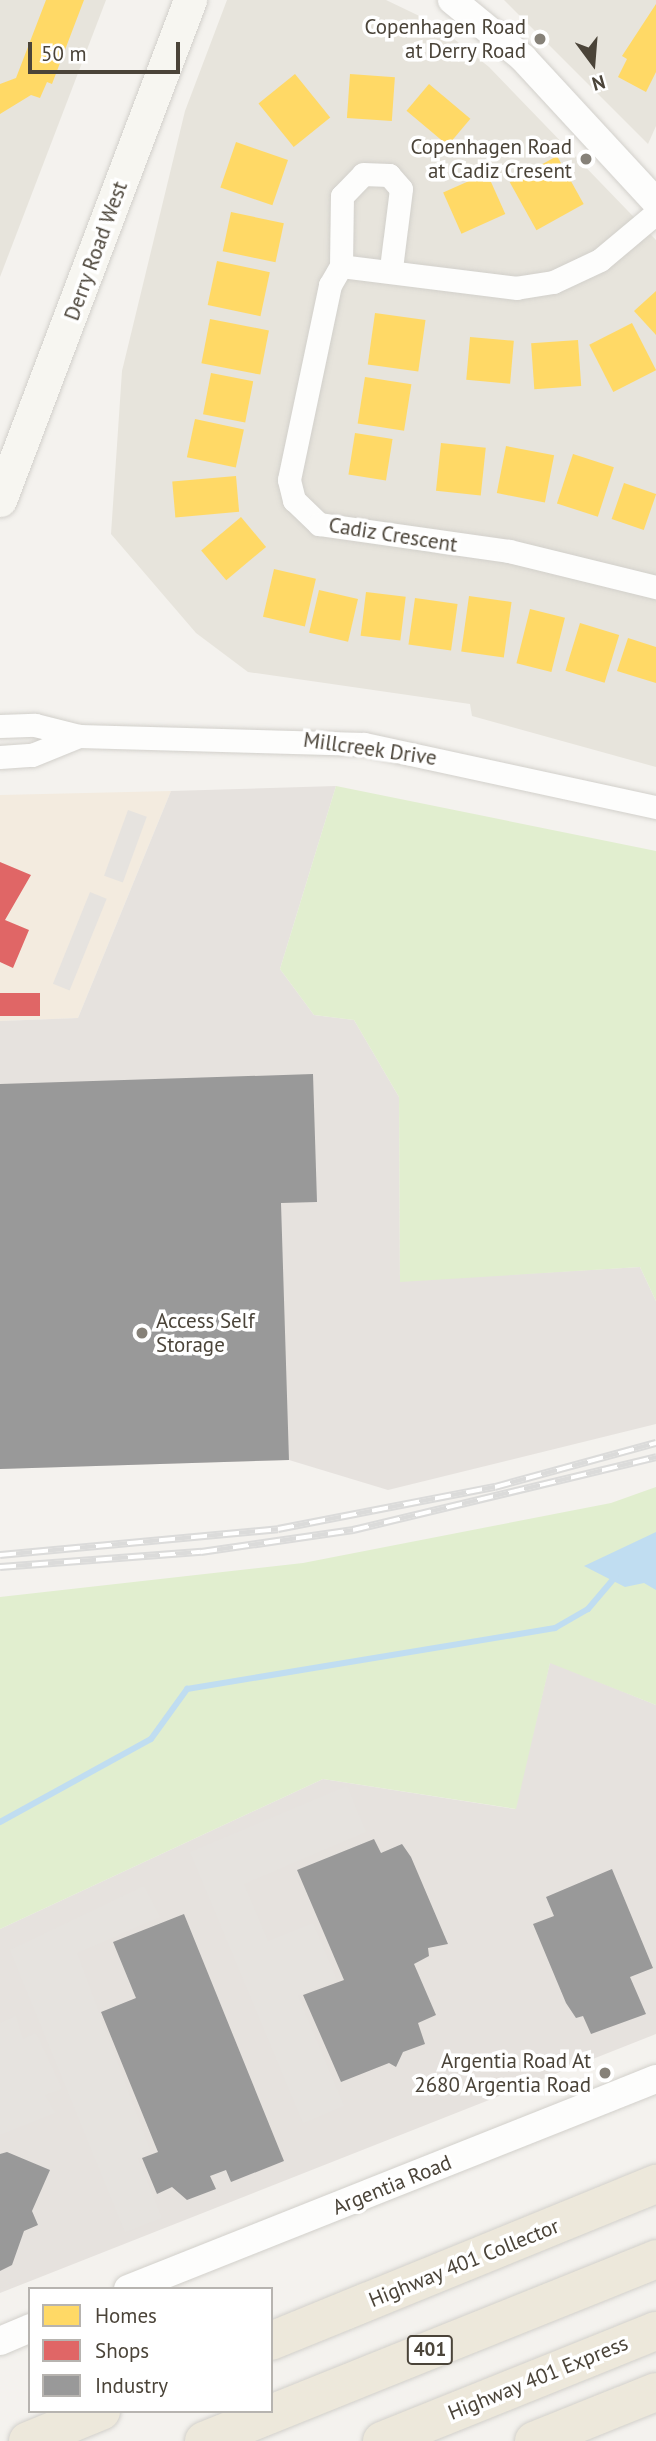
<!DOCTYPE html>
<style>
body{margin:0}
#map{position:relative;width:656px;height:2441px;overflow:hidden;background:#f4f2ee;font-family:"PT Sans",sans-serif}
div>[style]{position:absolute}
[style*='--x']{left:calc(var(--x)*1px);top:calc(var(--y)*1px);width:calc(var(--w)*1px);rotate:calc(var(--a)*1deg)}
.residential>*{inset:0;background:#e7e4dc}
.commercial>*{inset:0;background:#f3ebdf}
.industrial>*{inset:0;background:#e6e2de}
.green>*{inset:0;background:#e1eecf}
.parking>*{inset:0;background:#e6e3df;transform-origin:0 0}
.water>*{inset:0;background:#c0ddf1}
.homes>*{inset:0;background:#ffd966;transform-origin:0 0}
.shops>*{inset:0;background:#e06666;transform-origin:0 0}
.industry>*{inset:0;background:#999}
.stream>*{height:6px;margin:-3px;padding:0 3px;transform-origin:3px;border-radius:3px;background:#c0ddf1}
.roads{filter:drop-shadow(0 0 2px #d2d0cb) drop-shadow(0 0 2px #d2d0cb)}
.minor>*{height:23px;margin:-11.5px;padding:0 11.5px;transform-origin:11.5px;border-radius:11.5px;background:#fdfdfc}
.tertiary>*{height:28px;margin:-14px;padding:0 14px;transform-origin:14px;border-radius:14px;background:#fdfdfc}
.secondary>*{height:33px;margin:-16.5px;padding:0 16.5px;transform-origin:16.5px;border-radius:16.5px;background:#f7f6f1}
.motorway>*{height:38px;margin:-19px;padding:0 19px;transform-origin:19px;border-radius:19px;background:#ede8db}
.rail>*{height:8px;margin-top:-4px;transform-origin:0;background:repeating-linear-gradient(90deg,#fff 0 16px,#dbdbda 0 32px);box-sizing:border-box;border-block:2px solid #dbdbda}
.dots>*{width:19px;height:19px;translate:-50% -50%;box-sizing:border-box;border:4px solid #fff;border-radius:50%}
span{translate:-50% -50%;white-space:nowrap;text-align:center;line-height:1.15;-webkit-text-stroke:7px #fff;paint-order:stroke}
.shield-label span{padding:2px 5px;background:#fff;border:2px solid;border-radius:5px;-webkit-text-stroke-width:0}
.shield-label{font-size:19px;color:#4b4439;font-weight:700}
.poi-label{font-size:21px;color:#4b4439}
.right{translate:-100% -50%;text-align:right}
.left{translate:0 -50%;text-align:left}
.street-label{font-size:21px;color:#4b4439}
.legend{position:absolute;left:28px;top:2287px;width:245px;height:126px;box-sizing:border-box;background:#fff;border:2px solid #b7b4b0;margin:0;padding:9px 12px;list-style:none;font-size:21px;color:#4b4439}
.legend li{display:flex;align-items:center;gap:14px;height:35px}
.legend b{width:35px;border:2px solid #b7b4b0}
.north{position:absolute;left:558px;top:28px;width:70px;height:70px;-webkit-text-stroke:5px #fff;paint-order:stroke;rotate:164deg;font-size:19px;font-weight:700;line-height:28px;text-align:center;color:#4b4439}
.north::after{content:'';display:block;margin:auto;width:24px;height:32px;background:#4b4439;clip-path:polygon(50% 0,100% 100%,50% 72%,0 100%)}
.scale{position:absolute;left:28px;top:42px;width:152px;height:32px;box-sizing:border-box;border:4px solid #4b4439;border-top:0;padding-left:9px;font-size:21px;line-height:24px;white-space:nowrap;color:#4b4439;-webkit-text-stroke:5px #fff;paint-order:stroke}
</style>
<div id="map">
<div class="residential">
<i style="clip-path:polygon(0 0,106px 0,0 277px)"></i>
<i style="clip-path:polygon(227px 0,386px 0,434px 23px,489px 67px,656px 240px,656px 767px,472px 716px,470px 704px,248px 672px,196px 633px,111px 534px,122px 371px,185px 111px)"></i>
<i style="clip-path:polygon(504px 0,656px 0,656px 126px,648px 144px)"></i>
</div>
<div class="commercial">
<i style="clip-path:polygon(171px 791px,78px 1018px,0 1021px,0 795px)"></i>
</div>
<div class="industrial">
<i style="clip-path:polygon(336px 786px,280px 969px,314px 1015px,354px 1020px,399px 1097px,400px 1281px,640px 1267px,656px 1301px,656px 1424px,388px 1490px,289px 1460px,0 1469px,0 1021px,78px 1018px,171px 791px)"></i>
<i style="clip-path:polygon(550px 1662px,656px 1705px,656px 2034px,0 2293px,0 1929px,323px 1779px,515px 1809px)"></i>
</div>
<div class="green">
<i style="clip-path:polygon(336px 786px,656px 851px,656px 1301px,640px 1267px,400px 1282px,399px 1097px,354px 1020px,314px 1015px,280px 969px)"></i>
<i style="clip-path:polygon(656px 1487px,656px 1705px,550px 1663px,516px 1809px,323px 1779px,0 1929px,0 1597px,303px 1563px,611px 1503px)"></i>
</div>
<div class="parking">
<i style="left:128px;top:810px;width:20px;height:70px;rotate:20deg"></i>
<i style="left:90px;top:892px;width:18px;height:99px;rotate:22deg"></i>
<i style="clip-path:polygon(347px 1786px,366px 1832px,244px 1884px,268px 1941px,313px 1923px,337px 1980px,298px 1996px,344px 2106px,303px 2123px,190px 1852px)"></i>
<i style="clip-path:polygon(144px 1886px,160px 1917px,77px 1953px,150px 2150px,138px 2158px,162px 2218px,125px 2232px,10px 1950px)"></i>
<i style="clip-path:polygon(16px 2016px,23px 2039px,36px 2033px,62px 2089px,45px 2095px,55px 2113px,0 2135px,0 2023px)"></i>
</div>
<div class="water">
<i style="clip-path:polygon(656px 1532px,656px 1590px,644px 1583px,625px 1587px,584px 1566px)"></i>
</div>
<div class="homes">
<i style="clip-path:polygon(46px 0,84px 0,52px 84px,47px 82px,40px 98px,31px 95px,0 114px,0 84px,16px 78px)"></i>
<i style="clip-path:polygon(656px 4px,656px 72px,646px 92px,618px 77px,627px 59px,622px 56px)"></i>
<i style="left:295px;top:74px;width:56px;height:47px;rotate:51deg"></i>
<i style="left:350px;top:74px;width:45px;height:44px;rotate:4deg"></i>
<i style="left:429px;top:84px;width:54px;height:35px;rotate:40deg"></i>
<i style="left:236px;top:142px;width:55px;height:48px;rotate:19deg"></i>
<i style="left:557px;top:156px;width:55px;height:54px;rotate:61deg"></i>
<i style="left:487px;top:173px;width:45px;height:48px;rotate:66deg"></i>
<i style="left:231px;top:212px;width:54px;height:40px;rotate:12deg"></i>
<i style="left:217px;top:261px;width:54px;height:45px;rotate:12deg"></i>
<i style="clip-path:polygon(656px 291px,656px 335px,634px 311px)"></i>
<i style="left:375px;top:313px;width:51px;height:52px;rotate:8deg"></i>
<i style="left:210px;top:319px;width:60px;height:45px;rotate:11deg"></i>
<i style="left:632px;top:323px;width:53px;height:48px;rotate:63deg"></i>
<i style="left:470px;top:337px;width:44px;height:43px;rotate:5deg"></i>
<i style="left:578px;top:340px;width:46px;height:47px;rotate:86deg"></i>
<i style="left:211px;top:373px;width:43px;height:42px;rotate:11deg"></i>
<i style="left:365px;top:377px;width:47px;height:47px;rotate:9deg"></i>
<i style="left:195px;top:419px;width:50px;height:39px;rotate:12deg"></i>
<i style="left:355px;top:433px;width:38px;height:42px;rotate:9deg"></i>
<i style="left:441px;top:443px;width:45px;height:48px;rotate:6deg"></i>
<i style="left:506px;top:446px;width:49px;height:48px;rotate:11deg"></i>
<i style="left:573px;top:454px;width:43px;height:52px;rotate:18deg"></i>
<i style="left:236px;top:476px;width:36px;height:64px;rotate:85deg"></i>
<i style="left:624px;top:483px;width:34px;height:38px;rotate:19deg"></i>
<i style="left:241px;top:517px;width:39px;height:52px;rotate:50deg"></i>
<i style="left:274px;top:569px;width:43px;height:49px;rotate:13deg"></i>
<i style="left:319px;top:590px;width:40px;height:44px;rotate:13deg"></i>
<i style="left:366px;top:592px;width:40px;height:44px;rotate:7deg"></i>
<i style="left:469px;top:596px;width:43px;height:56px;rotate:8deg"></i>
<i style="left:415px;top:598px;width:43px;height:47px;rotate:8deg"></i>
<i style="left:530px;top:609px;width:36px;height:56px;rotate:14deg"></i>
<i style="left:580px;top:623px;width:41px;height:50px;rotate:17deg"></i>
<i style="clip-path:polygon(628px 638px,656px 647px,656px 683px,617px 671px)"></i>
</div>
<div class="shops">
<i style="clip-path:polygon(0 862px,31px 875px,5px 920px,29px 930px,13px 968px,0 962px)"></i>
<i style="left:40px;top:993px;width:23px;height:40px;rotate:90deg"></i>
</div>
<div class="industry">
<i style="clip-path:polygon(313px 1074px,317px 1202px,281px 1203px,289px 1460px,0 1469px,0 1084px)"></i>
<i style="clip-path:polygon(374px 1839px,381px 1853px,402px 1844px,411px 1857px,448px 1944px,428px 1948px,429px 1956px,414px 1964px,436px 2015px,418px 2023px,425px 2044px,403px 2052px,396px 2067px,389px 2063px,341px 2082px,303px 1995px,344px 1980px,297px 1870px)"></i>
<i style="clip-path:polygon(612px 1869px,653px 1968px,630px 1977px,646px 2014px,591px 2034px,583px 2016px,576px 2018px,566px 2003px,533px 1924px,554px 1916px,546px 1897px)"></i>
<i style="clip-path:polygon(184px 1914px,284px 2161px,231px 2182px,226px 2170px,210px 2176px,216px 2189px,187px 2200px,172px 2187px,157px 2194px,142px 2158px,158px 2152px,101px 2012px,136px 1998px,113px 1942px)"></i>
<i style="clip-path:polygon(7px 2152px,50px 2170px,32px 2211px,38px 2225px,24px 2231px,12px 2265px,0 2271px,0 2154px)"></i>
</div>
<div class="stream">
<i style="--x:0;--y:1822;--w:172;--a:-28.8"></i>
<i style="--x:151;--y:1739;--w:62;--a:-54.2"></i>
<i style="--x:187;--y:1689;--w:373;--a:-9.4"></i>
<i style="--x:555;--y:1628;--w:38;--a:-30"></i>
<i style="--x:588;--y:1609;--w:43;--a:-49.7"></i>
</div>
<div class="roads">
<div class="minor">
<i style="--x:656;--y:213;--w:73;--a:140"></i>
<i style="--x:600;--y:260;--w:52;--a:154.9"></i>
<i style="--x:553;--y:282;--w:36;--a:171"></i>
<i style="--x:517;--y:288;--w:177;--a:-172.9"></i>
<i style="--x:341;--y:266;--w:22;--a:120"></i>
<i style="--x:330;--y:285;--w:199;--a:101.9"></i>
<i style="--x:289;--y:480;--w:21;--a:76"></i>
<i style="--x:294;--y:500;--w:35;--a:44"></i>
<i style="--x:319;--y:524;--w:192;--a:8.1"></i>
<i style="--x:509;--y:551;--w:151;--a:13.8"></i>
<i style="--x:341;--y:266;--w:70;--a:-89.2"></i>
<i style="--x:342;--y:196;--w:30;--a:-46"></i>
<i style="--x:363;--y:174;--w:26;--a:2"></i>
<i style="--x:389;--y:175;--w:18;--a:49"></i>
<i style="--x:401;--y:189;--w:80;--a:97.2"></i>
<i style="--x:0;--y:726;--w:35;--a:-2"></i>
<i style="--x:35;--y:725;--w:45;--a:14"></i>
<i style="--x:79;--y:736;--w:285;--a:1.6"></i>
<i style="--x:364;--y:744;--w:299;--a:12.2"></i>
<i style="--x:0;--y:757;--w:32;--a:-4"></i>
<i style="--x:32;--y:755;--w:51;--a:-22"></i>
</div>
<div class="tertiary">
<i style="--x:452;--y:0;--w:92;--a:39.2"></i>
<i style="--x:523;--y:58;--w:196;--a:47.3"></i>
<i style="--x:128;--y:2289;--w:568;--a:-21.69"></i>
<i style="--x:0;--y:2341;--w:33;--a:-23"></i>
</div>
<div class="secondary">
<i style="--x:0;--y:500;--w:535;--a:-69.19"></i>
</div>
<div class="motorway">
<i style="--x:271;--y:2341;--w:416;--a:-22.2"></i>
<i style="--x:28;--y:2441;--w:79;--a:-22.3"></i>
<i style="--x:204;--y:2441;--w:487;--a:-21.9"></i>
<i style="--x:382;--y:2441;--w:295;--a:-21.9"></i>
<i style="--x:534;--y:2441;--w:131;--a:-21.9"></i>
</div>
</div>
<div class="rail">
<i style="--x:0;--y:1555;--w:279;--a:-5.3"></i>
<i style="--x:278;--y:1529;--w:221;--a:-11"></i>
<i style="--x:495;--y:1487;--w:167;--a:-15.3"></i>
<i style="--x:0;--y:1567;--w:202;--a:-4.3"></i>
<i style="--x:201;--y:1552;--w:154;--a:-8.2"></i>
<i style="--x:353;--y:1530;--w:312;--a:-13.5"></i>
</div>
<div class="dots">
<i style="left:540px;top:39px;background:#868178"></i>
<i style="left:586px;top:159px;background:#868178"></i>
<i style="left:142px;top:1333px;background:#868178"></i>
<i style="left:605px;top:2073px;background:#868178"></i>
</div>
<div class="shield-label">
<span style="left:430px;top:2350px">401</span>
</div>
<div class="poi-label">
<span class="right" style="left:526px;top:39px">Copenhagen Road<br>at Derry Road</span>
<span class="right" style="left:572px;top:159px">Copenhagen Road<br>at Cadiz Cresent</span>
<span class="left" style="left:156px;top:1333px">Access Self<br>Storage</span>
<span class="right" style="left:591px;top:2073px">Argentia Road At<br>2680 Argentia Road</span>
</div>
<div class="street-label">
<span style="left:96px;top:251px;rotate:-70deg">Derry Road West</span>
<span style="left:393px;top:535px;rotate:9deg">Cadiz Crescent</span>
<span style="left:370px;top:749px;rotate:8deg">Millcreek Drive</span>
<span style="left:392px;top:2185px;rotate:-22deg">Argentia Road</span>
<span style="left:464px;top:2263px;rotate:-22deg">Highway 401 Collector</span>
<span style="left:538px;top:2378px;rotate:-22deg">Highway 401 Express</span>
</div>
<ul class="legend">
<li><b style="height:19px;background:#ffd966"></b>Homes</li>
<li><b style="height:19px;background:#e06666"></b>Shops</li>
<li><b style="height:19px;background:#999"></b>Industry</li>
</ul>
<div class="north">N</div>
<div class="scale">50 m</div>
</div>
